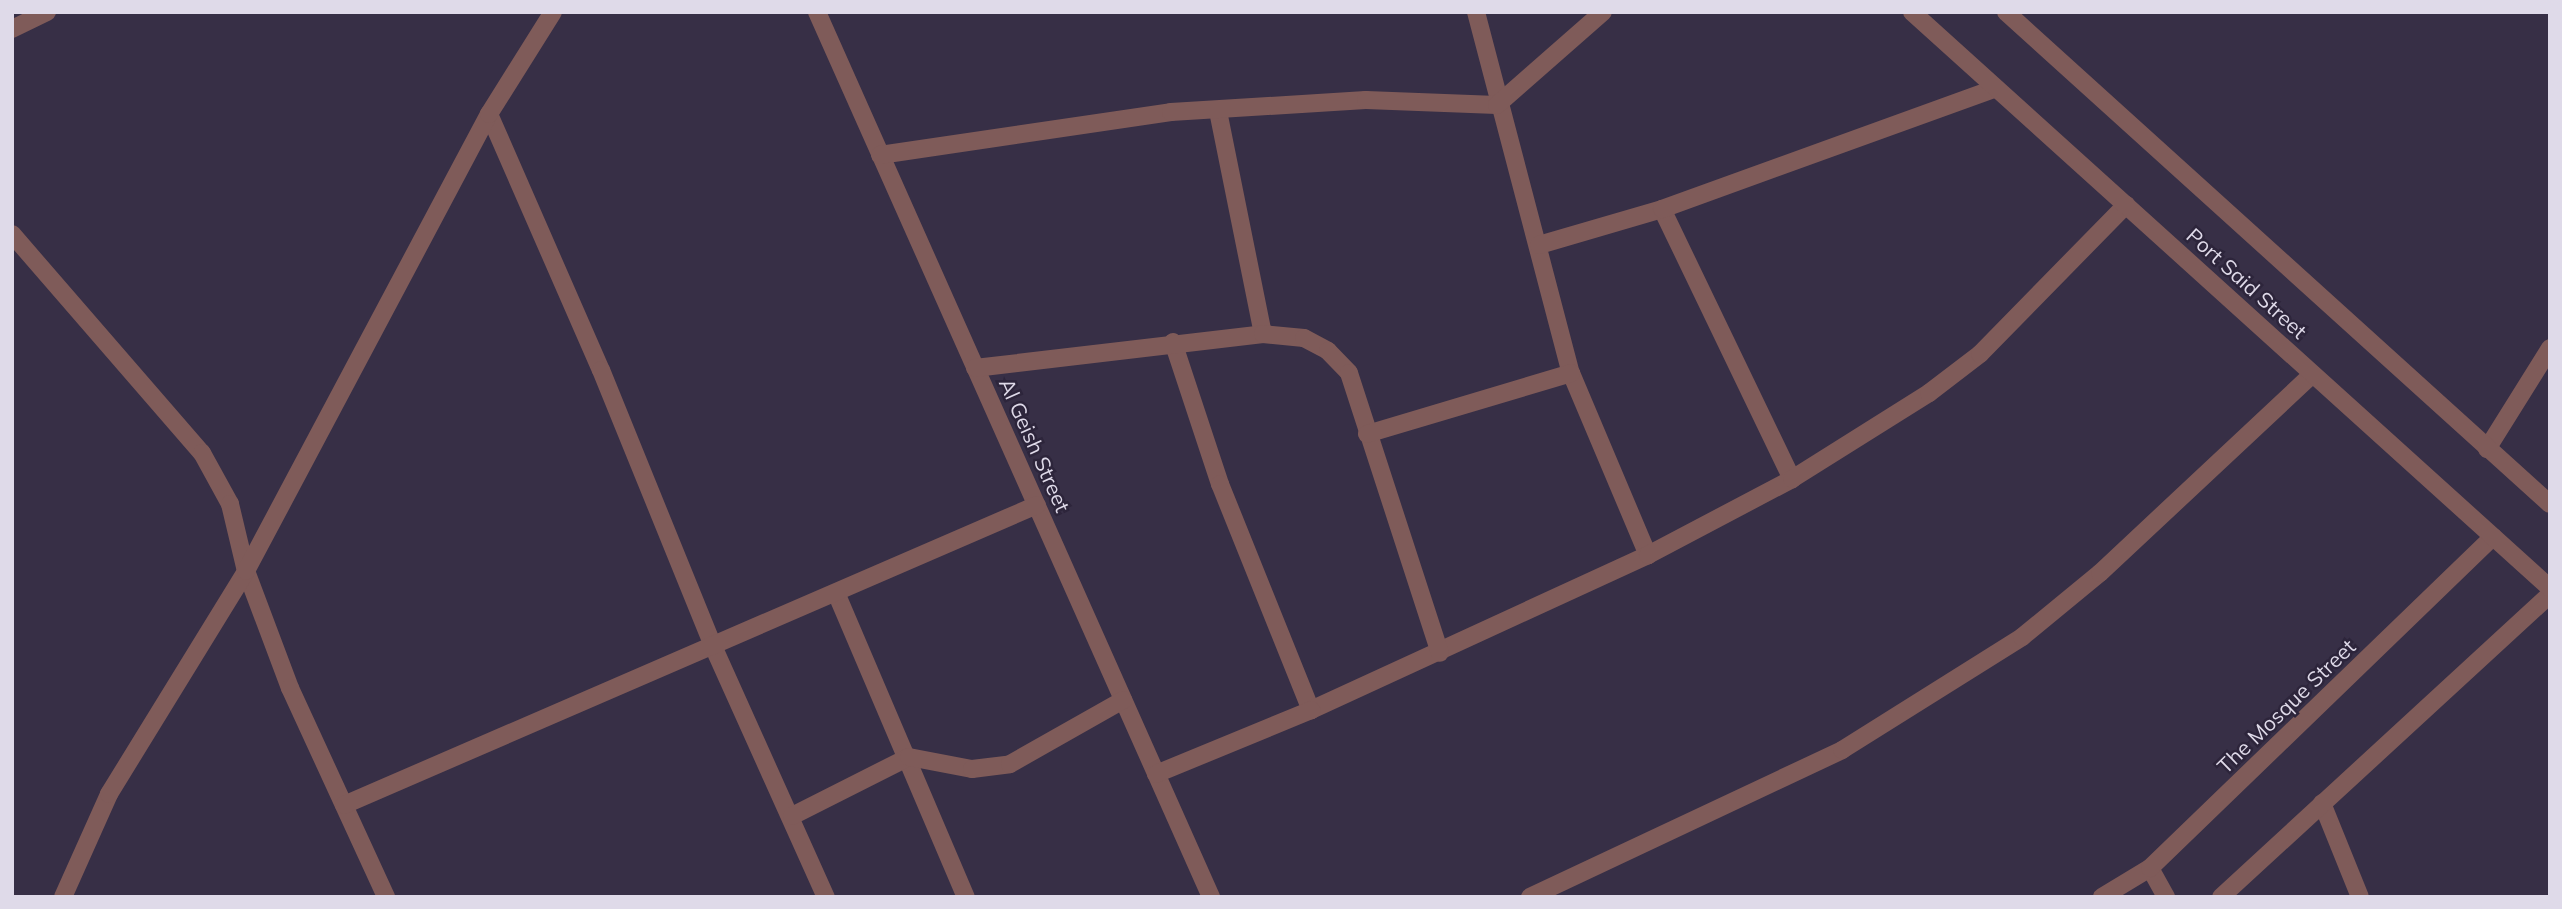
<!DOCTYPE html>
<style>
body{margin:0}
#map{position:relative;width:2562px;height:909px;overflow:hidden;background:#372f46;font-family:Mulish,sans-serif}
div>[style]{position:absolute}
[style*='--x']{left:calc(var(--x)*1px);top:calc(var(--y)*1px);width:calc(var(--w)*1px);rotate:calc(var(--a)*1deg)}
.minor>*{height:18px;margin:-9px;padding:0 9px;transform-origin:9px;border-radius:9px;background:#7f5b59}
.tertiary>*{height:18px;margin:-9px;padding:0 9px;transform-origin:9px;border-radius:9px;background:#7f5b59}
span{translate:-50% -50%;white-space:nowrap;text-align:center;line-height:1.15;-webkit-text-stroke:5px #2d253b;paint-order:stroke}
.street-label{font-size:21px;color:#dfdae9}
.frame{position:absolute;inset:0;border:14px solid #dfdae9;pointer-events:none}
</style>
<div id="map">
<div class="minor">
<i style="--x:817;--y:12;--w:969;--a:66"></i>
<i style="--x:1476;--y:12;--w:373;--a:75.3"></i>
<i style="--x:1571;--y:373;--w:198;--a:67.1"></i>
<i style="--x:12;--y:29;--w:39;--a:-26"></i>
<i style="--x:1218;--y:111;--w:227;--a:78.6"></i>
<i style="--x:489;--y:114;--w:279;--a:66.4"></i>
<i style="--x:601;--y:370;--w:298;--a:67.9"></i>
<i style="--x:713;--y:646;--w:275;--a:65.8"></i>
<i style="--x:880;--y:155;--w:294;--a:-8.4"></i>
<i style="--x:1171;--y:112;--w:195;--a:-3.5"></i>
<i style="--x:1366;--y:100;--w:131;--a:2.2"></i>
<i style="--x:1497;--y:105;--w:141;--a:-41.3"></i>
<i style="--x:1662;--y:209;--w:300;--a:64.3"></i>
<i style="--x:12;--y:234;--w:290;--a:49.1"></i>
<i style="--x:202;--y:453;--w:58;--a:61.2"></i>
<i style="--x:230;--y:504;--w:69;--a:76.6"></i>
<i style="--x:246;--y:571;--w:125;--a:69.4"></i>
<i style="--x:290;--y:688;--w:230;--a:65.3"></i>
<i style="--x:1539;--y:245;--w:128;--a:-16.3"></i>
<i style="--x:1662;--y:209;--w:355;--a:-19.9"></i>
<i style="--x:1173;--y:342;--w:150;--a:71.7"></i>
<i style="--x:1220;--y:484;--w:244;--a:68.1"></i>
<i style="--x:1311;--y:710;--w:371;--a:-24.7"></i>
<i style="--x:1648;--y:555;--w:163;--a:-27.8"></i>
<i style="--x:1792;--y:479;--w:162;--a:-32.1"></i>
<i style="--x:1929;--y:393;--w:64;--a:-37.4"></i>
<i style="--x:1980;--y:354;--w:209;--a:-45.6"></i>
<i style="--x:975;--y:368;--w:290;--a:-6.7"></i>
<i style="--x:1263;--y:334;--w:41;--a:5.6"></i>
<i style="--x:1304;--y:338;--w:27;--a:28"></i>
<i style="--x:1328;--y:351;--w:30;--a:46"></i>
<i style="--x:1349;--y:373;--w:294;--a:72"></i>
<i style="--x:1367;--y:434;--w:213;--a:-16.6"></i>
<i style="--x:2487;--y:449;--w:119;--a:-58"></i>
<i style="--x:837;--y:595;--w:328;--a:66.9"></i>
<i style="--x:1156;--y:774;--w:168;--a:-22.4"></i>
<i style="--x:2322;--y:803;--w:101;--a:68"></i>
<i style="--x:344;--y:805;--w:755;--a:-23.41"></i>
<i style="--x:792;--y:816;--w:131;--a:-26.8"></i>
<i style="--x:909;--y:757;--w:64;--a:10.8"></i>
<i style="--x:972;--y:769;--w:38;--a:-7"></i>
<i style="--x:1010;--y:764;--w:130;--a:-29.5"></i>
<i style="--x:2150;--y:868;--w:33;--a:61"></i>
<i style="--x:63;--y:897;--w:113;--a:-65.9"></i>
<i style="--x:109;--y:794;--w:262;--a:-58.4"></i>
<i style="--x:246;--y:571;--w:518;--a:-62"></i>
<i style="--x:489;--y:114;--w:120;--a:-57.9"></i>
<i style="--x:1530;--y:897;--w:345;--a:-25.2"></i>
<i style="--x:1842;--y:750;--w:213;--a:-32.1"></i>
<i style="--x:2022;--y:637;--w:101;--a:-39.4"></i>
<i style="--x:2100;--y:573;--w:291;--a:-43.1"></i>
<i style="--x:2102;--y:897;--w:56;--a:-31.1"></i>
<i style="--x:2150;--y:868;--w:477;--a:-44"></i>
<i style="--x:2221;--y:897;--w:447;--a:-42.6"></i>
</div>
<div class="tertiary">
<i style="--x:1912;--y:12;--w:860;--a:42.08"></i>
<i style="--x:2006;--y:12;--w:733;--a:42.13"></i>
</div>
<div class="street-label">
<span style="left:2247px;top:283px;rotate:42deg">Port Said Street</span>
<span style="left:1035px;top:445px;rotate:66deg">Al Geish Street</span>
<span style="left:2286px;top:706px;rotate:-44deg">The Mosque Street</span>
</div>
<div class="frame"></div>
</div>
